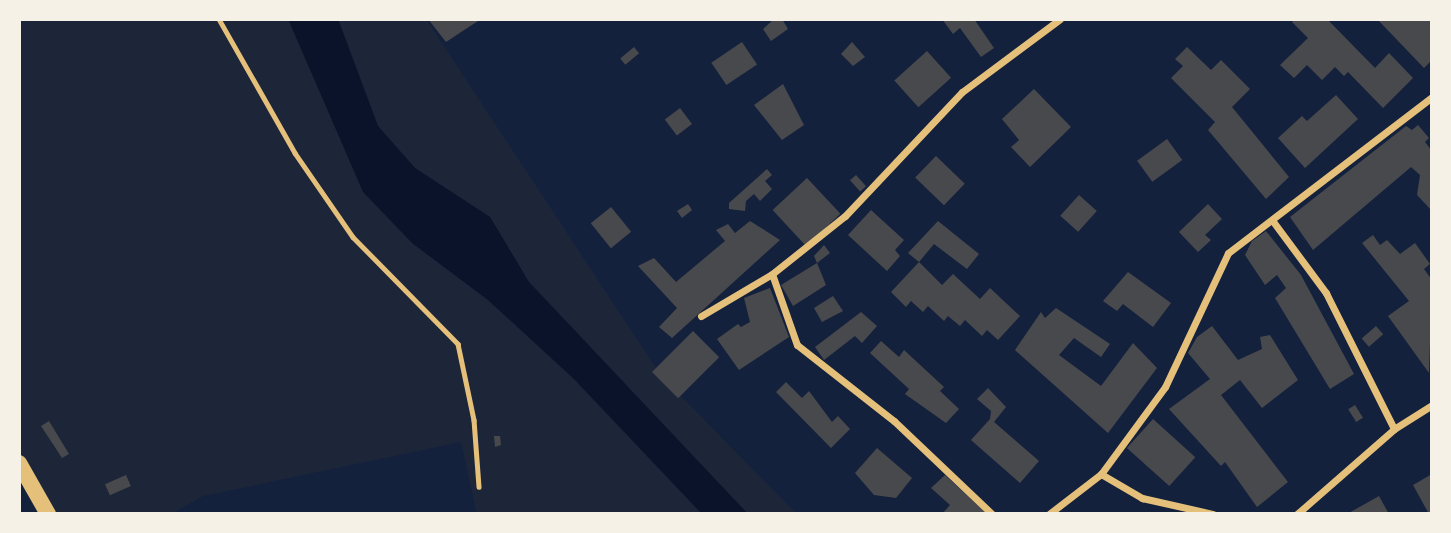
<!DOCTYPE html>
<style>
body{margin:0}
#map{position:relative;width:1451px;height:533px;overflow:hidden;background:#14213d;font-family:"Source Serif 4",serif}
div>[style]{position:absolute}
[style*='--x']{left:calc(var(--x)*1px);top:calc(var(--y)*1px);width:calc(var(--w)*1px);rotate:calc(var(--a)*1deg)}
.green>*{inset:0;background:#1d2539}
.water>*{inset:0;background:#0b132b}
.building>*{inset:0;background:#48494c;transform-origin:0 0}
.path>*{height:4.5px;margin:-2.25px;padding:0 2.25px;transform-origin:2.25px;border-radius:2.25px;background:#e5c07b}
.minor>*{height:7px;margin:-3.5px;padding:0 3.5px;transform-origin:3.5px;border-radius:3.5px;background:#e5c07b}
.primary>*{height:16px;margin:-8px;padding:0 8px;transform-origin:8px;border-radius:8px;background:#e5c07b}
span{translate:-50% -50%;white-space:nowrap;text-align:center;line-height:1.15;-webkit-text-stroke:7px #f6f1e7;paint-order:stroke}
.frame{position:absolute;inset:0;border:21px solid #f6f1e7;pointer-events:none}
</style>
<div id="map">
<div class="green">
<i style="clip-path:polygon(19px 19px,288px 19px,323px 95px,412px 243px,488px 300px,574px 379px,702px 514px,477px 514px,461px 442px,203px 496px,171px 514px,49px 514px,19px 465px)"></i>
<i style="clip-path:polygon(338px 19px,426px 19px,662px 377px,797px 514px,748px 514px,529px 282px,490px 217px,415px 168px,378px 126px)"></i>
</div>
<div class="water">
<i style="clip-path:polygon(288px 19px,338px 19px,378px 126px,415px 168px,490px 217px,529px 282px,748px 514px,702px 514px,574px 379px,488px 300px,412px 243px,363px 192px)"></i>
</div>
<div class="building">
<i style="clip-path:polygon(428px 19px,481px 19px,446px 42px)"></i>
<i style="clip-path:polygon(774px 19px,782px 19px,788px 29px,771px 41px,763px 29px)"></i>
<i style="clip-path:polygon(942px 19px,974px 19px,994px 48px,981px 57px,960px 28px,953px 34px)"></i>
<i style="clip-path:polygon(1295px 19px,1327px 19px,1375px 68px,1389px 53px,1413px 78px,1383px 108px,1348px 72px,1344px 76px,1335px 67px,1322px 80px,1307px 65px,1294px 78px,1280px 65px,1308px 38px,1292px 22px)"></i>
<i style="clip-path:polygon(1377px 19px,1432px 19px,1432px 60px,1424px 68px)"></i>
<i style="left:742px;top:42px;width:27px;height:37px;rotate:56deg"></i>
<i style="clip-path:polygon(852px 42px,865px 57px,853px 66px,841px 54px)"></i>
<i style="left:634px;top:47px;width:8px;height:18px;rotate:50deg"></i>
<i style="clip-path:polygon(1187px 47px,1211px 70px,1221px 60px,1250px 89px,1232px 107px,1289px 177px,1266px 199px,1208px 130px,1215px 122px,1171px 78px,1183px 66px,1175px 59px)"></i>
<i style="left:927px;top:51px;width:36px;height:44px;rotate:48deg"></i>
<i style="clip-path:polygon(783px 84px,804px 125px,782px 140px,754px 105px)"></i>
<i style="clip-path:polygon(1034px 89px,1071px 127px,1030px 167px,1011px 147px,1019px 140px,1002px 119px)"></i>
<i style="clip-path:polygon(1336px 95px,1358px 119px,1305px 168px,1278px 138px,1302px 116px,1307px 121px)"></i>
<i style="left:680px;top:108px;width:20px;height:19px;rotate:53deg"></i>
<i style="clip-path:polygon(1418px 125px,1429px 138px,1425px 142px,1432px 151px,1432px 211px,1417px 195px,1420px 175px,1411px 167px,1313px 250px,1290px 217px,1406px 126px,1412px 130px)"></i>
<i style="left:1167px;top:139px;width:26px;height:37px;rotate:54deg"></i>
<i style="left:936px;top:156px;width:40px;height:30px;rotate:44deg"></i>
<i style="clip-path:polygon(767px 169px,772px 175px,765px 181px,772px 189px,760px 201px,754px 194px,746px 201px,745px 211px,729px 209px,729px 203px)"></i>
<i style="left:856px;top:175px;width:15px;height:8px;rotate:48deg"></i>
<i style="left:807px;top:178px;width:49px;height:47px;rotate:47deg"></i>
<i style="left:1079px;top:195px;width:24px;height:28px;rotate:42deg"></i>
<i style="clip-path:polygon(688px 204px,692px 210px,682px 218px,677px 211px)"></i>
<i style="clip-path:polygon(1208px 204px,1222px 219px,1205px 235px,1211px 240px,1198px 252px,1179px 232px)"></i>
<i style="left:611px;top:207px;width:32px;height:26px;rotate:51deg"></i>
<i style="clip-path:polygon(871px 210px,904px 240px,895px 250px,900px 256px,887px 271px,848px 235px)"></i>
<i style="clip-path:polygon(750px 221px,780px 240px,672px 338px,659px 327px,677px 308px,638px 266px,654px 258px,676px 282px,725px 241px,716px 230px,728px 224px,735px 233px)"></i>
<i style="clip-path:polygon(938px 221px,979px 254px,967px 269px,934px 244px,919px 262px,942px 285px,953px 274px,980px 299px,990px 288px,1020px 316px,998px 340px,987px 330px,982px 336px,965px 320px,960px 326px,948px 316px,944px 321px,928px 306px,923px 312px,911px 301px,906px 307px,891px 292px,919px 262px,908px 253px)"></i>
<i style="clip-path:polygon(1266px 231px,1301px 275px,1354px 374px,1330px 389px,1275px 298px,1286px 288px,1277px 275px,1265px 285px,1245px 255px,1252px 241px)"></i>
<i style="clip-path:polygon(1373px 235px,1380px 245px,1387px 240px,1400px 254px,1415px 243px,1430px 264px,1424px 269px,1432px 280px,1429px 373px,1388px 316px,1409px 301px,1362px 243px)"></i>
<i style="clip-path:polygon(824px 245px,830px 253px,817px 263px,826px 285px,793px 306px,781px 285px,817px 263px,814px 256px)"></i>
<i style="clip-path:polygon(1128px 272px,1171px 303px,1153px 327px,1123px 304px,1117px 311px,1103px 301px)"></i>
<i style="clip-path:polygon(770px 288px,789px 337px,739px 370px,717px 339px,738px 324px,741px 327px,750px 322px,744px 298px)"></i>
<i style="clip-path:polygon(833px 296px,843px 311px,822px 322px,814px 308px)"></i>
<i style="clip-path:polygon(1056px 308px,1110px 344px,1101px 357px,1074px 338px,1059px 355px,1101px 386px,1133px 343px,1157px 368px,1108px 433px,1015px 350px,1041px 312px,1045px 318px)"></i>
<i style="clip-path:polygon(861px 312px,877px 326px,862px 343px,855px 336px,824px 360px,815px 347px)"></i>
<i style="clip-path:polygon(1212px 326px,1238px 360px,1262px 349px,1260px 337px,1270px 335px,1298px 380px,1262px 408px,1240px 380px,1221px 395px,1288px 482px,1257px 507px,1225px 462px,1221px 466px,1169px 409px,1210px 379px,1188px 353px,1197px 337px)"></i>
<i style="left:1376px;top:326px;width:11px;height:19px;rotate:49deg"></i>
<i style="left:693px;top:331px;width:37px;height:58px;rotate:45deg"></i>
<i style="clip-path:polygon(881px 341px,899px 357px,904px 350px,944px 387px,940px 391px,959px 409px,946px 423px,905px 394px,909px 389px,870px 353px)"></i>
<i style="clip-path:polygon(786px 382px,802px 398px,809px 391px,832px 422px,838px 416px,850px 429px,831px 448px,776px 392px)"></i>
<i style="clip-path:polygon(988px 388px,1006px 407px,994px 422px,1039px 461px,1020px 483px,971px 440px,990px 419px,991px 411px,977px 399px)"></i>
<i style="left:1355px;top:405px;width:15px;height:8px;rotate:58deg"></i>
<i style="left:1153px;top:419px;width:57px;height:39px;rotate:42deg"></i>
<i style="clip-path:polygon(49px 421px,69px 454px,62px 458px,41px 426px)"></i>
<i style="clip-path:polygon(494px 436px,500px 436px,501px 445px,495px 447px)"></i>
<i style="clip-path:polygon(877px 448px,912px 478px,896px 498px,874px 495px,855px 473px)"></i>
<i style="clip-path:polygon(1432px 474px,1432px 514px,1429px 514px,1413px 485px)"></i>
<i style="left:126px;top:475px;width:12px;height:23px;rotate:66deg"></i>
<i style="clip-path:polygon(945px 475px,987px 514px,942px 514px,950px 505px,931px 488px)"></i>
<i style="clip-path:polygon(1379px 496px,1389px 514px,1347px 514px)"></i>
</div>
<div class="path">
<i style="--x:219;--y:19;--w:154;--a:60.4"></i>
<i style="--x:295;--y:153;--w:102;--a:55.4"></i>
<i style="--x:353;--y:237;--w:150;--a:45.5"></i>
<i style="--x:458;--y:344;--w:78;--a:78.1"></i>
<i style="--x:474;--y:420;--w:67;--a:85.7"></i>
</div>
<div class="minor">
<i style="--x:1272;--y:220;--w:91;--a:53.5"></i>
<i style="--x:1326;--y:293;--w:152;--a:63.4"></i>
<i style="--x:701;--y:316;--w:82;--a:-30.6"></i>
<i style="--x:1101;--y:474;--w:48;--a:30.3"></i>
<i style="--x:1142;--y:498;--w:73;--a:12.7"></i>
<i style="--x:992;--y:514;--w:135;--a:-136.5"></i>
<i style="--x:894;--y:421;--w:123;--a:-141.9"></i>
<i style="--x:797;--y:345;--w:75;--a:-109.4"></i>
<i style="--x:772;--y:274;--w:93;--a:-38.5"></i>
<i style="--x:845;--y:216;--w:170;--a:-46.7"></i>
<i style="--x:962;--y:92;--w:122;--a:-36.7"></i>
<i style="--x:1049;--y:514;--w:66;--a:-37.6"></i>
<i style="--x:1101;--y:474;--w:108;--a:-53.7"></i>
<i style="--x:1165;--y:387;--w:148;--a:-64.8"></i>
<i style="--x:1228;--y:253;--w:257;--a:-37.4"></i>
<i style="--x:1297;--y:514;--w:129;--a:-41.2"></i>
<i style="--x:1394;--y:429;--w:45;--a:-32.3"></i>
</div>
<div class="primary">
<i style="--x:19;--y:463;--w:59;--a:60.4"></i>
</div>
<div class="frame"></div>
</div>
